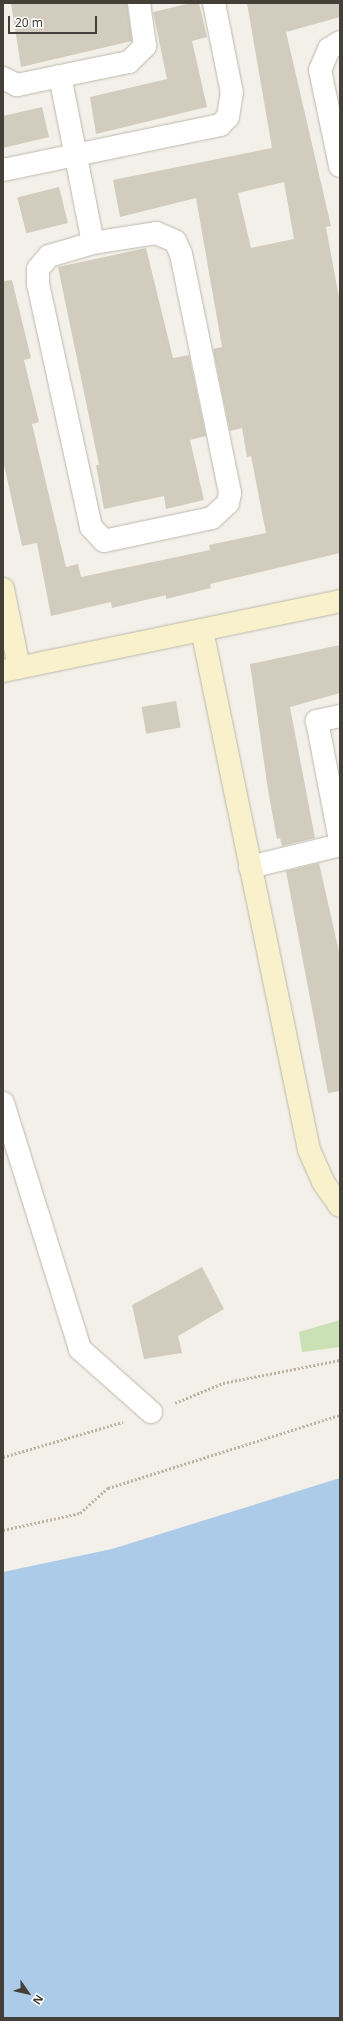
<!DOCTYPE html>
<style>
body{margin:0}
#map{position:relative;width:343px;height:2021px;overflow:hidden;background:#f2f0e8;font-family:"Noto Sans",sans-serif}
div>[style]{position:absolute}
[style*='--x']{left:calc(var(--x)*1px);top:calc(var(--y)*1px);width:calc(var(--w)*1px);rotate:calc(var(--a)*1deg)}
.green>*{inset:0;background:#cae1b5}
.water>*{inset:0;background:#abcbe8}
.building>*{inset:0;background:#d2ccbf;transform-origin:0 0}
.path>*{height:2.5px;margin-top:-1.25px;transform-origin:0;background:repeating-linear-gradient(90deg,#bcb49f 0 2px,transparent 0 4px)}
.roads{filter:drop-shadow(0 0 1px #bcb8ac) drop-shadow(0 0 1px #bcb8ac)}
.street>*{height:22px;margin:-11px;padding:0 11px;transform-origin:11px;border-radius:11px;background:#fff}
.secondary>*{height:22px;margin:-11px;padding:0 11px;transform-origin:11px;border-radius:11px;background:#f8f1cc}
span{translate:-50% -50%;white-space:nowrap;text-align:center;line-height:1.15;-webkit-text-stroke:3.5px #fff;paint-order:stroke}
.frame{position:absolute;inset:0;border:4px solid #444038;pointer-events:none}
.north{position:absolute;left:8px;top:1973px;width:40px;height:40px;-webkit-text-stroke:3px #fff;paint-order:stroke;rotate:124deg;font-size:11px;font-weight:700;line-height:16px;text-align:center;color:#444038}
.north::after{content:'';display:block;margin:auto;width:14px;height:18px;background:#444038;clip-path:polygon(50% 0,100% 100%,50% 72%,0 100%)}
.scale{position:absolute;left:8px;top:16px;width:89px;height:18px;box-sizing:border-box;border:2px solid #444038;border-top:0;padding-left:5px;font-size:12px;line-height:14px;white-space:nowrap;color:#444038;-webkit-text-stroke:3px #fff;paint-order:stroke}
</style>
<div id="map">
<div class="green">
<i style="clip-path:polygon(340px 1320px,340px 1347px,302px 1352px,299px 1332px)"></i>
</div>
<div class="water">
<i style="clip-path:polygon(340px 1478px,340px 2018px,3px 2018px,3px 1572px,112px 1549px)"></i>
</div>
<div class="building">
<i style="clip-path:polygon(11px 3px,127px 3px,132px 41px,21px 67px)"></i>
<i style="clip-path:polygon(191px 3px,199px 3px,207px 37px,192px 41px,207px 107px,96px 134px,90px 97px,167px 79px,153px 12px)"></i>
<i style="clip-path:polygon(evenodd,247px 3px,340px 3px,340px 17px,286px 32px,331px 226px,326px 227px,340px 303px,340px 553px,210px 584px,211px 588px,166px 599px,166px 595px,112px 608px,111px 602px,51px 616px,37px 543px,22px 546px,3px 460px,3px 281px,12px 280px,31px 358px,24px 360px,39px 422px,32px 424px,66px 567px,78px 564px,81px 577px,210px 550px,209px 545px,266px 533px,251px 456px,247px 457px,242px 428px,230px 431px,213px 349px,222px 347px,196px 198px,120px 217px,113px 180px,272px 148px,247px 3px,284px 182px,294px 239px,251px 248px,238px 193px,284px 182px)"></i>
<i style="clip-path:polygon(42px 107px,49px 137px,3px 148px,3px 116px)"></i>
<i style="left:59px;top:187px;width:37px;height:43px;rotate:76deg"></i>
<i style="clip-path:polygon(146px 248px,173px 358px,189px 355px,206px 436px,190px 440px,204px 500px,166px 509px,164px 496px,104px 509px,96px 465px,99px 465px,58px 267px)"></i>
<i style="clip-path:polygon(340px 645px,340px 693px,290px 707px,315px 838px,282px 846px,280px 838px,277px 839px,268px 790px,250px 664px)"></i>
<i style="left:176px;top:701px;width:27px;height:35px;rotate:80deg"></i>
<i style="clip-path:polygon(319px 863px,340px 956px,340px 1091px,328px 1093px,286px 871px)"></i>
<i style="clip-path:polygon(202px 1267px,224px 1309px,178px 1336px,182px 1353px,144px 1359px,132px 1305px)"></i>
</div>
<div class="path">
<i style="--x:175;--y:1403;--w:52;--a:-22.6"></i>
<i style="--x:223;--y:1383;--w:119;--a:-11.1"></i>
<i style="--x:3;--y:1457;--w:125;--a:-16.3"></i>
<i style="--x:3;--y:1530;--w:79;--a:-12.4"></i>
<i style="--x:80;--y:1513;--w:38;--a:-42"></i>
<i style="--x:108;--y:1488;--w:243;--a:-17.5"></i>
</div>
<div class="roads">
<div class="street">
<i style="--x:340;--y:42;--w:13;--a:148"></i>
<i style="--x:329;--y:49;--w:23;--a:113"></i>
<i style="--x:320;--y:70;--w:98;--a:78.2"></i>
<i style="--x:60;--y:76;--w:170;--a:78.8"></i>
<i style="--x:3;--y:78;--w:16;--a:27"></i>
<i style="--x:17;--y:85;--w:114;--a:-11.6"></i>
<i style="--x:129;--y:62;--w:23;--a:-45"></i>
<i style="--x:145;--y:46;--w:43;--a:-97.9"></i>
<i style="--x:3;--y:170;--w:222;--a:-11.7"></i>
<i style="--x:220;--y:125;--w:11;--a:-45"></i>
<i style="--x:228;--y:117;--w:24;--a:-81"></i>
<i style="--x:232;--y:93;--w:92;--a:-101.3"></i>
<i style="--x:156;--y:233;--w:21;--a:23"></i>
<i style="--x:175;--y:241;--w:14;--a:65"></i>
<i style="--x:181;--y:254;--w:244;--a:78.4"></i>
<i style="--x:230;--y:493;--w:10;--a:101"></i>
<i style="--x:228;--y:503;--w:22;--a:137"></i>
<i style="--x:212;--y:518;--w:110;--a:168"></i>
<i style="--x:104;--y:541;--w:19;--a:-133"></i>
<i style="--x:91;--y:527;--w:250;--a:-102.3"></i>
<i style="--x:38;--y:283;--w:14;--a:-90"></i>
<i style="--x:38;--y:269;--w:17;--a:-50"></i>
<i style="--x:49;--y:256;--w:46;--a:-16.5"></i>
<i style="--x:93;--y:243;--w:64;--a:-9"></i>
<i style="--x:340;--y:716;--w:24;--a:168"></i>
<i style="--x:317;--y:721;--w:121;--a:79.1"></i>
<i style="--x:250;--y:867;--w:93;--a:-13.7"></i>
<i style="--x:3;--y:1103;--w:258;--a:72.6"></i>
<i style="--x:80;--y:1349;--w:95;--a:41.6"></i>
</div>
<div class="secondary">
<i style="--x:3;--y:589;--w:80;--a:78.4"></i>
<i style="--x:202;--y:630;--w:531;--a:78.37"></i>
<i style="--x:309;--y:1150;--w:35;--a:66"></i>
<i style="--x:323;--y:1182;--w:29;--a:55"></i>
<i style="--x:3;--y:671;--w:344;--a:-11.7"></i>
</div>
</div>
<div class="frame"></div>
<div class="north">N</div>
<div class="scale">20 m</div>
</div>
